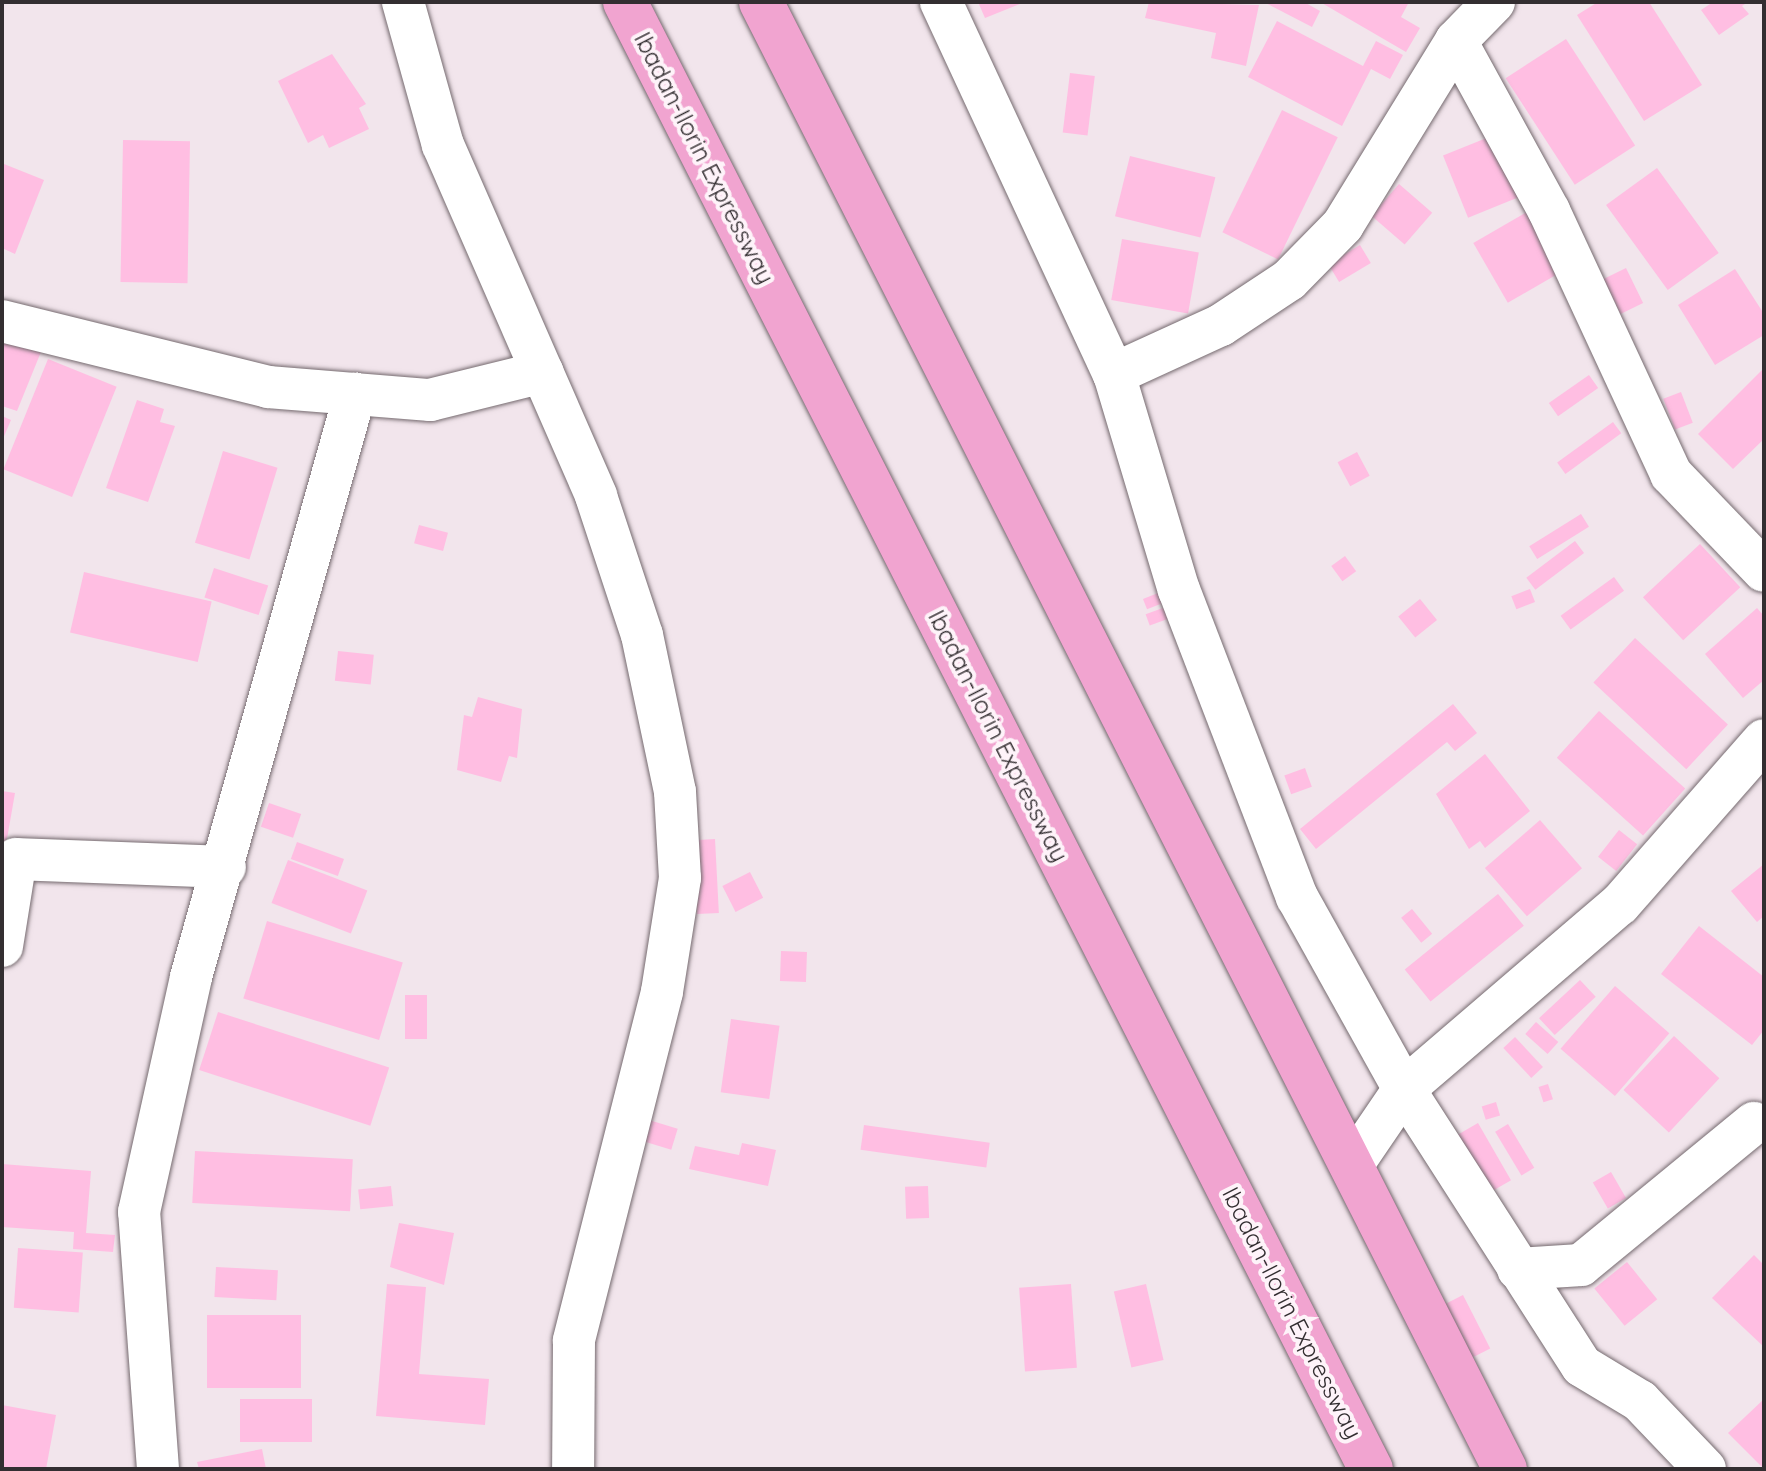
<!DOCTYPE html>
<style>
body{margin:0}
#map{position:relative;width:1766px;height:1471px;overflow:hidden;background:#f2e5ec;font-family:Quicksand,sans-serif}
div>[style]{position:absolute}
[style*='--x']{left:calc(var(--x)*1px);top:calc(var(--y)*1px);width:calc(var(--w)*1px);rotate:calc(var(--a)*1deg)}
.building>*{inset:0;background:#ffbee2;transform-origin:0 0}
.roads{filter:drop-shadow(0 0 2px #756a6f) drop-shadow(0 0 2px #756a6f)}
.minor>*{height:42px;margin:-21px;padding:0 21px;transform-origin:21px;border-radius:21px;background:#fff}
.highway>*{height:44px;margin:-22px;padding:0 22px;transform-origin:22px;border-radius:22px;background:#f1a4d0}
span{translate:-50% -50%;white-space:nowrap;text-align:center;line-height:1.15;-webkit-text-stroke:8px #fef3f9;paint-order:stroke}
.street-label{font-size:24px;color:#332e31}
.frame{position:absolute;inset:0;border:4px solid #332e31;pointer-events:none}
</style>
<div id="map">
<div class="building">
<i style="clip-path:polygon(978px 2px,1025px 2px,985px 18px)"></i>
<i style="clip-path:polygon(1149px 2px,1259px 5px,1246px 66px,1211px 58px,1216px 33px,1145px 18px)"></i>
<i style="clip-path:polygon(1264px 2px,1304px 2px,1320px 11px,1312px 27px)"></i>
<i style="clip-path:polygon(1320px 2px,1409px 2px,1401px 17px,1420px 28px,1406px 52px)"></i>
<i style="clip-path:polygon(1598px 2px,1649px 2px,1702px 85px,1644px 121px,1577px 15px)"></i>
<i style="clip-path:polygon(1713px 2px,1748px 2px,1742px 6px,1749px 14px,1719px 35px,1701px 10px)"></i>
<i style="clip-path:polygon(1277px 21px,1363px 66px,1376px 41px,1403px 55px,1390px 79px,1371px 69px,1342px 126px,1248px 77px)"></i>
<i style="left:1566px;top:39px;width:127px;height:72px;rotate:57deg"></i>
<i style="clip-path:polygon(332px 54px,366px 104px,359px 108px,369px 129px,329px 148px,323px 135px,308px 143px,278px 81px)"></i>
<i style="left:1070px;top:73px;width:25px;height:60px;rotate:7deg"></i>
<i style="left:1282px;top:110px;width:62px;height:136px;rotate:26deg"></i>
<i style="left:1494px;top:135px;width:67px;height:55px;rotate:68deg"></i>
<i style="left:123px;top:140px;width:67px;height:142px;rotate:1deg"></i>
<i style="left:1130px;top:156px;width:88px;height:62px;rotate:14deg"></i>
<i style="clip-path:polygon(4px 164px,44px 180px,15px 254px,2px 248px)"></i>
<i style="left:1657px;top:168px;width:105px;height:63px;rotate:54deg"></i>
<i style="left:1399px;top:184px;width:44px;height:42px;rotate:41deg"></i>
<i style="left:1527px;top:212px;width:69px;height:62px;rotate:60deg"></i>
<i style="left:1122px;top:239px;width:78px;height:62px;rotate:10deg"></i>
<i style="left:1360px;top:245px;width:21px;height:37px;rotate:59deg"></i>
<i style="left:1626px;top:268px;width:39px;height:25px;rotate:64deg"></i>
<i style="clip-path:polygon(1735px 269px,1764px 314px,1764px 335px,1715px 365px,1678px 305px)"></i>
<i style="clip-path:polygon(2px 325px,45px 342px,17px 411px,2px 406px)"></i>
<i style="left:48px;top:359px;width:74px;height:119px;rotate:22deg"></i>
<i style="clip-path:polygon(1764px 368px,1764px 439px,1733px 469px,1698px 434px)"></i>
<i style="left:1589px;top:375px;width:16px;height:49px;rotate:55deg"></i>
<i style="left:1681px;top:392px;width:33px;height:19px;rotate:69deg"></i>
<i style="clip-path:polygon(137px 400px,164px 409px,160px 422px,175px 426px,148px 502px,106px 488px)"></i>
<i style="clip-path:polygon(2px 416px,11px 420px,2px 441px)"></i>
<i style="left:1613px;top:422px;width:14px;height:69px;rotate:54deg"></i>
<i style="left:223px;top:451px;width:57px;height:96px;rotate:17deg"></i>
<i style="left:1357px;top:452px;width:27px;height:22px;rotate:62deg"></i>
<i style="left:1581px;top:514px;width:15px;height:61px;rotate:58deg"></i>
<i style="left:419px;top:525px;width:30px;height:19px;rotate:15deg"></i>
<i style="left:1575px;top:541px;width:15px;height:61px;rotate:53deg"></i>
<i style="left:1700px;top:544px;width:59px;height:78px;rotate:47deg"></i>
<i style="left:1345px;top:556px;width:19px;height:17px;rotate:54deg"></i>
<i style="left:214px;top:568px;width:57px;height:31px;rotate:18deg"></i>
<i style="left:84px;top:572px;width:131px;height:62px;rotate:13deg"></i>
<i style="left:1614px;top:577px;width:17px;height:66px;rotate:54deg"></i>
<i style="left:1168px;top:589px;width:11px;height:27px;rotate:68deg"></i>
<i style="left:1530px;top:589px;width:14px;height:20px;rotate:69deg"></i>
<i style="left:1420px;top:599px;width:27px;height:28px;rotate:51deg"></i>
<i style="left:1171px;top:605px;width:12px;height:27px;rotate:70deg"></i>
<i style="clip-path:polygon(1757px 608px,1764px 616px,1764px 680px,1743px 698px,1705px 654px)"></i>
<i style="left:1635px;top:638px;width:127px;height:61px;rotate:43deg"></i>
<i style="left:338px;top:651px;width:36px;height:30px;rotate:6deg"></i>
<i style="clip-path:polygon(478px 697px,522px 709px,517px 758px,509px 756px,501px 782px,457px 770px,464px 715px,472px 717px)"></i>
<i style="clip-path:polygon(1453px 704px,1477px 733px,1455px 751px,1447px 742px,1316px 849px,1300px 829px)"></i>
<i style="left:1599px;top:711px;width:116px;height:63px;rotate:42deg"></i>
<i style="clip-path:polygon(1485px 754px,1530px 811px,1485px 848px,1480px 841px,1469px 849px,1436px 794px)"></i>
<i style="left:1305px;top:768px;width:20px;height:22px;rotate:70deg"></i>
<i style="clip-path:polygon(2px 791px,15px 793px,4px 856px,2px 855px)"></i>
<i style="left:269px;top:803px;width:34px;height:25px;rotate:19deg"></i>
<i style="left:1540px;top:820px;width:64px;height:73px;rotate:49deg"></i>
<i style="left:1619px;top:830px;width:23px;height:34px;rotate:38deg"></i>
<i style="left:715px;top:839px;width:74px;height:22px;rotate:87deg"></i>
<i style="left:297px;top:842px;width:50px;height:18px;rotate:20deg"></i>
<i style="left:288px;top:860px;width:85px;height:46px;rotate:21deg"></i>
<i style="clip-path:polygon(1764px 864px,1764px 916px,1757px 922px,1731px 891px)"></i>
<i style="left:750px;top:872px;width:29px;height:31px;rotate:63deg"></i>
<i style="left:1498px;top:894px;width:41px;height:120px;rotate:51deg"></i>
<i style="left:1412px;top:909px;width:32px;height:14px;rotate:51deg"></i>
<i style="left:267px;top:921px;width:142px;height:81px;rotate:17deg"></i>
<i style="clip-path:polygon(1699px 926px,1764px 977px,1764px 1030px,1752px 1045px,1661px 974px)"></i>
<i style="left:781px;top:951px;width:26px;height:30px;rotate:2deg"></i>
<i style="left:1580px;top:980px;width:23px;height:56px;rotate:47deg"></i>
<i style="left:1615px;top:986px;width:72px;height:83px;rotate:41deg"></i>
<i style="left:405px;top:995px;width:22px;height:44px"></i>
<i style="left:218px;top:1012px;width:180px;height:61px;rotate:18deg"></i>
<i style="left:731px;top:1019px;width:49px;height:74px;rotate:8deg"></i>
<i style="left:1536px;top:1022px;width:30px;height:16px;rotate:42deg"></i>
<i style="left:1674px;top:1036px;width:62px;height:74px;rotate:43deg"></i>
<i style="left:1515px;top:1037px;width:41px;height:16px;rotate:47deg"></i>
<i style="left:1548px;top:1084px;width:16px;height:10px;rotate:72deg"></i>
<i style="left:1496px;top:1102px;width:14px;height:15px;rotate:73deg"></i>
<i style="left:649px;top:1120px;width:30px;height:22px;rotate:17deg"></i>
<i style="left:1478px;top:1123px;width:66px;height:28px;rotate:60deg"></i>
<i style="left:1508px;top:1124px;width:51px;height:15px;rotate:59deg"></i>
<i style="left:864px;top:1125px;width:127px;height:25px;rotate:8deg"></i>
<i style="clip-path:polygon(742px 1143px,776px 1150px,768px 1186px,689px 1169px,695px 1146px,739px 1155px)"></i>
<i style="left:195px;top:1151px;width:158px;height:52px;rotate:3deg"></i>
<i style="clip-path:polygon(2px 1164px,91px 1171px,86px 1233px,115px 1235px,113px 1252px,73px 1249px,74px 1232px,2px 1227px)"></i>
<i style="left:1611px;top:1172px;width:30px;height:21px;rotate:60deg"></i>
<i style="left:391px;top:1186px;width:20px;height:33px;rotate:84deg"></i>
<i style="left:928px;top:1186px;width:32px;height:23px;rotate:88deg"></i>
<i style="clip-path:polygon(399px 1223px,454px 1233px,444px 1285px,390px 1267px)"></i>
<i style="left:18px;top:1248px;width:65px;height:60px;rotate:4deg"></i>
<i style="clip-path:polygon(1754px 1255px,1764px 1265px,1764px 1347px,1712px 1298px)"></i>
<i style="left:1627px;top:1262px;width:48px;height:42px;rotate:51deg"></i>
<i style="left:216px;top:1267px;width:62px;height:30px;rotate:3deg"></i>
<i style="clip-path:polygon(387px 1284px,426px 1287px,419px 1374px,489px 1379px,485px 1425px,376px 1416px)"></i>
<i style="left:1071px;top:1284px;width:84px;height:52px;rotate:86deg"></i>
<i style="left:1146px;top:1284px;width:78px;height:33px;rotate:77deg"></i>
<i style="left:1463px;top:1295px;width:60px;height:20px;rotate:63deg"></i>
<i style="left:301px;top:1315px;width:73px;height:94px;rotate:90deg"></i>
<i style="left:240px;top:1399px;width:72px;height:43px"></i>
<i style="clip-path:polygon(1764px 1399px,1764px 1469px,1728px 1433px)"></i>
<i style="clip-path:polygon(2px 1405px,56px 1415px,46px 1469px,2px 1469px)"></i>
<i style="clip-path:polygon(262px 1449px,266px 1469px,199px 1469px,197px 1462px)"></i>
</div>
<div class="roads">
<div class="minor">
<i style="--x:403;--y:2;--w:148;--a:74.4"></i>
<i style="--x:443;--y:145;--w:383;--a:66.4"></i>
<i style="--x:596;--y:496;--w:146;--a:71.7"></i>
<i style="--x:642;--y:635;--w:160;--a:78.1"></i>
<i style="--x:675;--y:792;--w:86;--a:86.7"></i>
<i style="--x:680;--y:878;--w:115;--a:99"></i>
<i style="--x:662;--y:992;--w:360;--a:104.2"></i>
<i style="--x:574;--y:1341;--w:128;--a:90.4"></i>
<i style="--x:941;--y:2;--w:410;--a:65.1"></i>
<i style="--x:1494;--y:2;--w:54;--a:134.3"></i>
<i style="--x:1456;--y:41;--w:216;--a:121.6"></i>
<i style="--x:1343;--y:225;--w:77;--a:134.5"></i>
<i style="--x:1289;--y:280;--w:82;--a:146.5"></i>
<i style="--x:1221;--y:325;--w:118;--a:155.4"></i>
<i style="--x:1114;--y:374;--w:226;--a:73.3"></i>
<i style="--x:1179;--y:590;--w:329;--a:69"></i>
<i style="--x:1297;--y:897;--w:220;--a:60.9"></i>
<i style="--x:1404;--y:1089;--w:329;--a:57.3"></i>
<i style="--x:1582;--y:1366;--w:68;--a:31.1"></i>
<i style="--x:1640;--y:1401;--w:94;--a:46.3"></i>
<i style="--x:1456;--y:41;--w:194;--a:61.3"></i>
<i style="--x:1549;--y:211;--w:290;--a:65.1"></i>
<i style="--x:1671;--y:474;--w:134;--a:46.2"></i>
<i style="--x:2;--y:321;--w:274;--a:13.9"></i>
<i style="--x:268;--y:387;--w:163;--a:4.6"></i>
<i style="--x:430;--y:400;--w:116;--a:-13.9"></i>
<i style="--x:2;--y:946;--w:88;--a:-80.9"></i>
<i style="--x:16;--y:859;--w:209;--a:2.2"></i>
<i style="--x:1353;--y:1164;--w:91;--a:-55.8"></i>
<i style="--x:1404;--y:1089;--w:284;--a:-40.6"></i>
<i style="--x:1620;--y:904;--w:218;--a:-48.7"></i>
<i style="--x:1518;--y:1269;--w:63;--a:-3.6"></i>
<i style="--x:1581;--y:1265;--w:224;--a:-39.4"></i>
<i style="--x:158;--y:1469;--w:258;--a:-94.2"></i>
<i style="--x:139;--y:1212;--w:241;--a:-77.5"></i>
<i style="--x:191;--y:977;--w:606;--a:-74.29"></i>
</div>
<div class="highway">
<i style="--x:625;--y:2;--w:1646;--a:63.05"></i>
<i style="--x:761;--y:2;--w:1645;--a:63.11"></i>
</div>
</div>
<div class="street-label">
<span style="left:704px;top:158px;rotate:63deg">Ibadan-Ilorin Expressway</span>
<span style="left:998px;top:736px;rotate:63deg">Ibadan-Ilorin Expressway</span>
<span style="left:1292px;top:1313px;rotate:63deg">Ibadan-Ilorin Expressway</span>
</div>
<div class="frame"></div>
</div>
